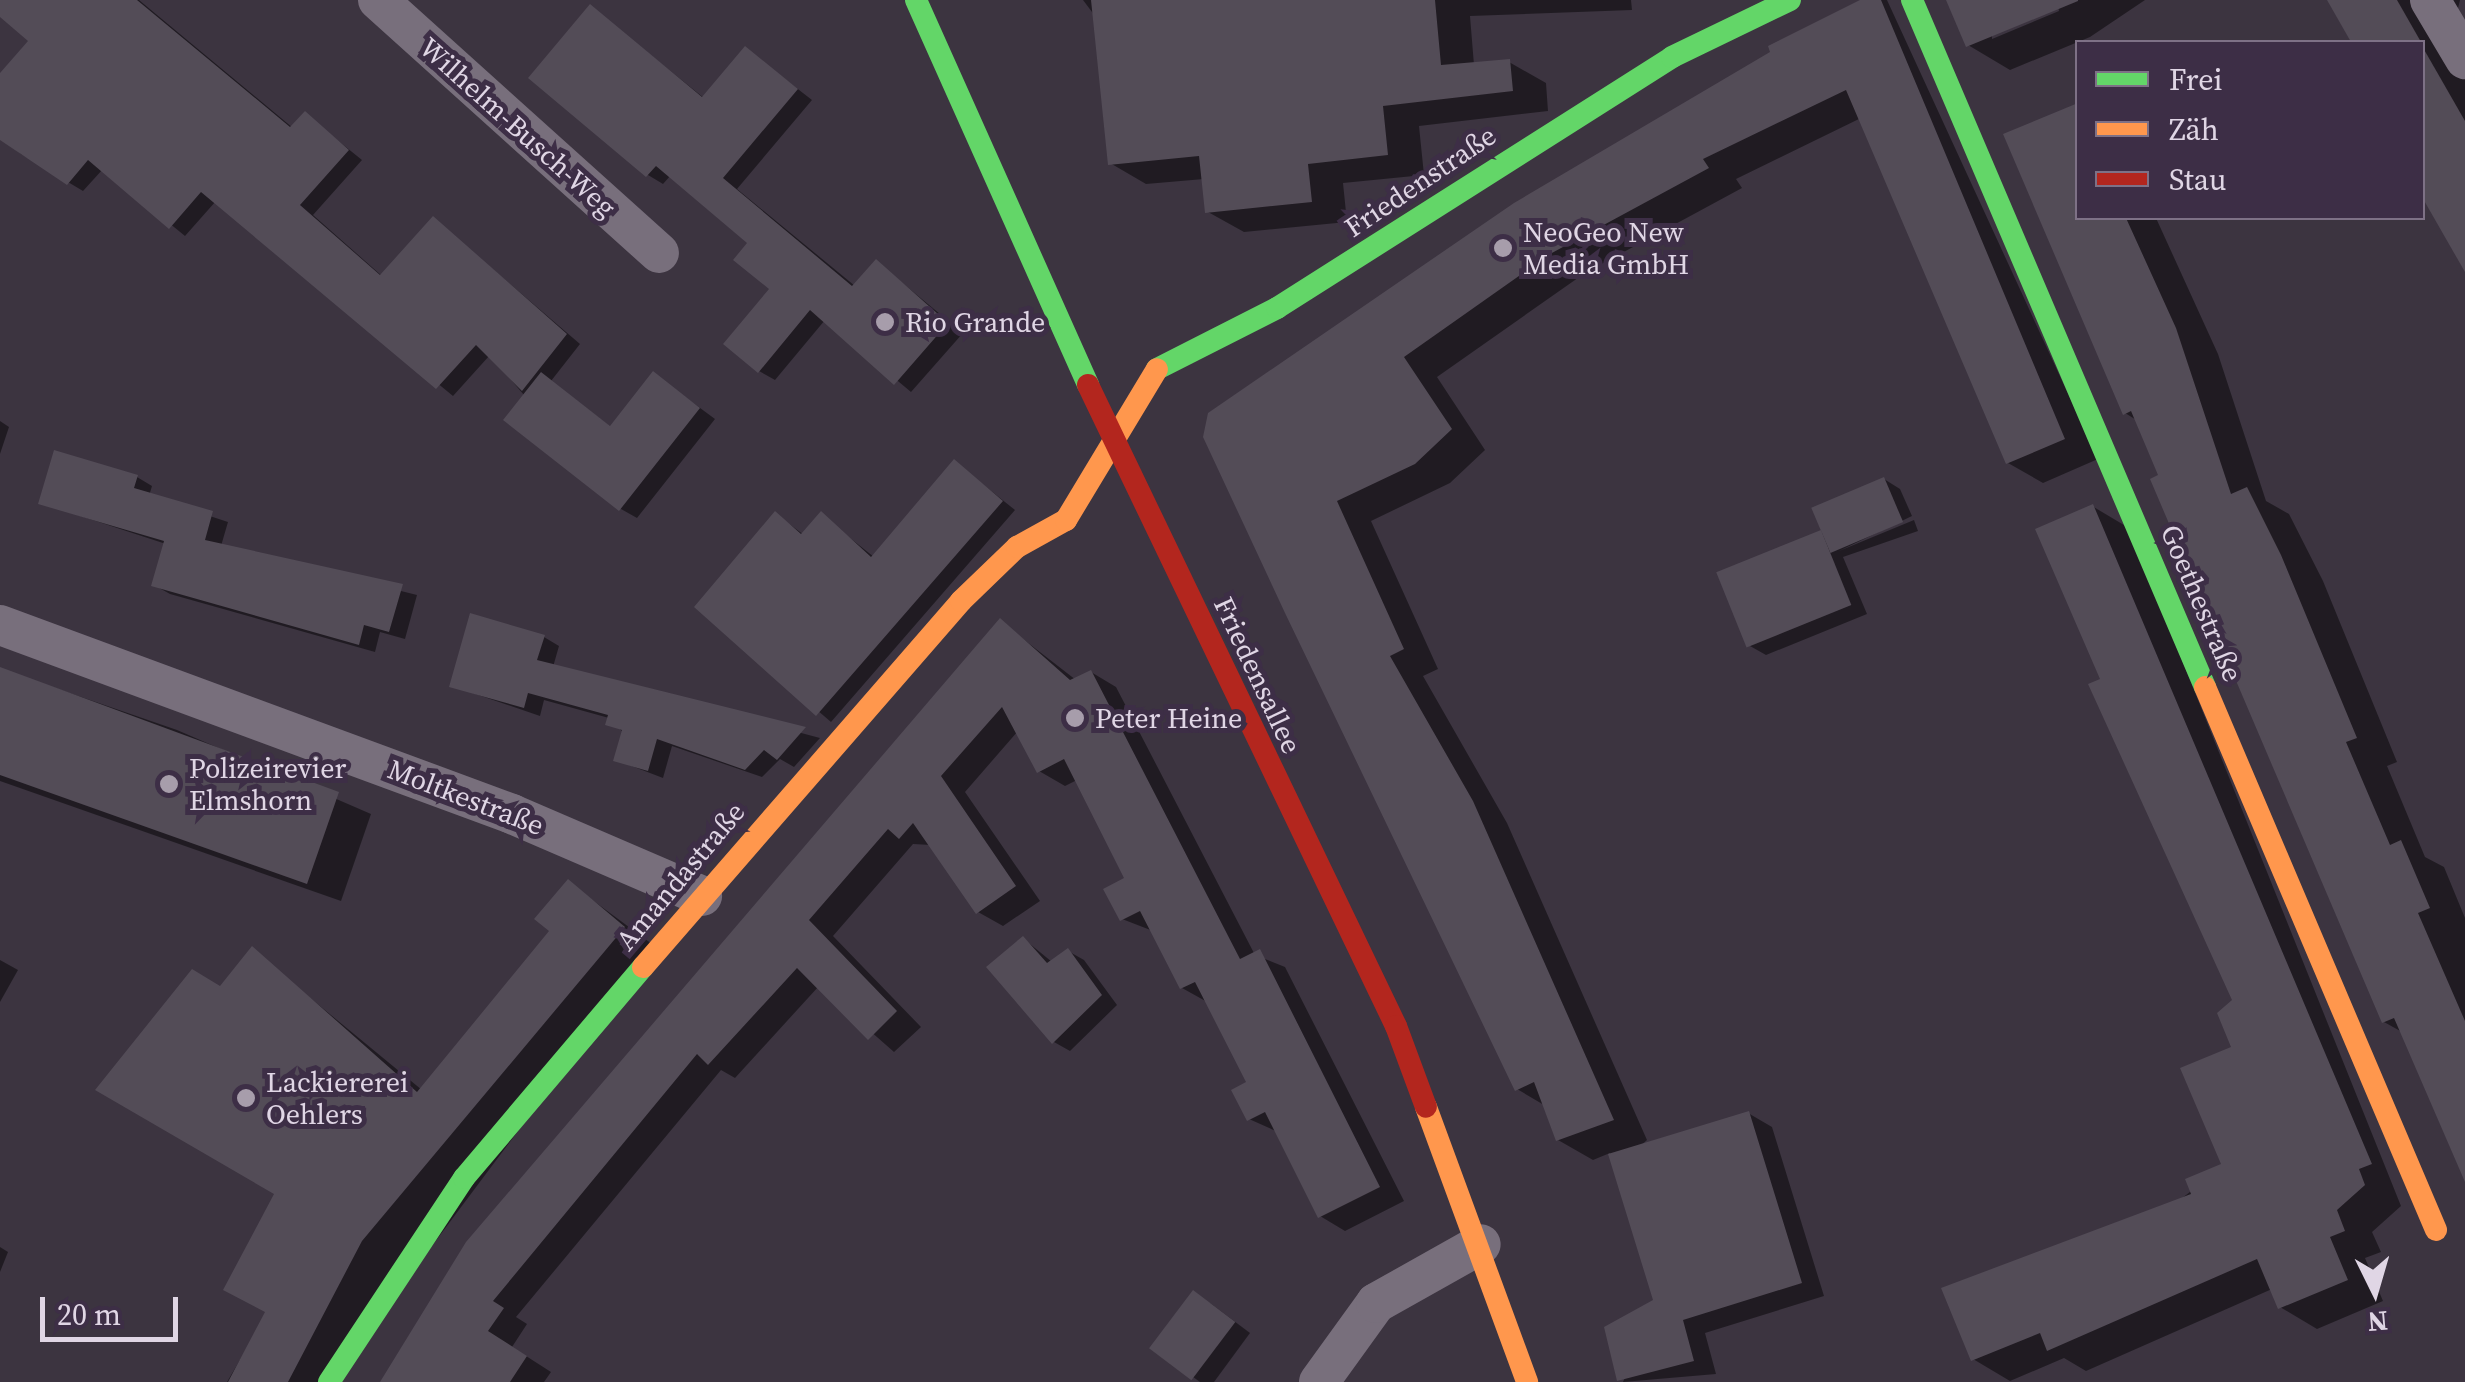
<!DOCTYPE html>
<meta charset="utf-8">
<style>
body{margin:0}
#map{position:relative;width:2465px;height:1382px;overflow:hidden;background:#3c3440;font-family:"Source Serif 4",serif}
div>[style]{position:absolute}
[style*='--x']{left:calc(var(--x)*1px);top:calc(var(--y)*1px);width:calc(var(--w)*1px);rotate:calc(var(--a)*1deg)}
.shadow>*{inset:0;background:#0007}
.building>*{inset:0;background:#534c57;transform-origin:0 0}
.street>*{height:40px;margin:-20px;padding:0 20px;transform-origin:20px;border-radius:20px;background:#786f7c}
.fast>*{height:22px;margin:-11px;padding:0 11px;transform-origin:11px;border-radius:11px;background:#63d668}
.slow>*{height:22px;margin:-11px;padding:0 11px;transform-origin:11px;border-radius:11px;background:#ff974d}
.jam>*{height:22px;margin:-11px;padding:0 11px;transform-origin:11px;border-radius:11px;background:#b3261e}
.dots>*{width:28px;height:28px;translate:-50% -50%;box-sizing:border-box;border:5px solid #3d2e46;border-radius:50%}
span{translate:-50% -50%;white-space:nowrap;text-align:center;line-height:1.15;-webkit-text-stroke:10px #3d2e46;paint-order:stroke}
.street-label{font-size:28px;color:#e0d6e5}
.poi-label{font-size:28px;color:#e0d6e5}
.left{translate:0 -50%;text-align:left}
.legend{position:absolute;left:2075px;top:40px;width:350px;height:180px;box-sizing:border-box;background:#3d2e46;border:2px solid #7e7186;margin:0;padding:12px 18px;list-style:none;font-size:30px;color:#e0d6e5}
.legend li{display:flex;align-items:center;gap:20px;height:50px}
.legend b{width:50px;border:2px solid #7e7186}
.north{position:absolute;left:2325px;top:1242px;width:100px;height:100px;-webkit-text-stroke:8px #3d2e46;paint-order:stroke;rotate:175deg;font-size:28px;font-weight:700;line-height:40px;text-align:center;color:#e0d6e5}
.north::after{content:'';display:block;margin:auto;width:35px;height:45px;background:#e0d6e5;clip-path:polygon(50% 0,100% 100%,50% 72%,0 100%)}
.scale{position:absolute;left:40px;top:1297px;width:138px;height:45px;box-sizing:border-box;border:5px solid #e0d6e5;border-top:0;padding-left:12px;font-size:30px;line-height:35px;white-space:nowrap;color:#e0d6e5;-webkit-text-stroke:8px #3d2e46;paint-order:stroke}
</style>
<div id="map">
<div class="shadow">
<i style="clip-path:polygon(0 0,139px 0,293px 128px,305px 114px,362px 160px,313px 215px,382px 276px,434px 219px,580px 344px,551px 381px,612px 428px,654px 374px,715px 419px,637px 518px,621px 509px,490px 355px,453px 396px,216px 201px,185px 236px,103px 169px,83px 191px,21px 154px,0 137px,0 77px,31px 41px,0 14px)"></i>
<i style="clip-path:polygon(1083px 0,1631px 0,1632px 10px,1470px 16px,1474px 65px,1509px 62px,1546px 83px,1548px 111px,1419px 126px,1424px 175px,1343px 183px,1347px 222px,1244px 232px,1208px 212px,1204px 179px,1146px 184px,1110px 163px,1095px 16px)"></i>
<i style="clip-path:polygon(1866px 0,1887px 0,2098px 459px,2043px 483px,2008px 463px,1861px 118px,1736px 179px,1742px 188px,1585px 273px,1437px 377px,1485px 450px,1450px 483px,1371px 521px,1438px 669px,1423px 676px,1507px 823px,1647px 1140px,1638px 1148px,1748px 1113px,1772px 1127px,1824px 1296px,1705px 1333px,1716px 1374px,1623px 1382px,1656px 1301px,1610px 1153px,1593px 1160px,1558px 1140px,1544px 1105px,1517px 1089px,1206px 437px)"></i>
<i style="clip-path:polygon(evenodd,1949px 0,2145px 0,2090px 37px,2010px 70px,1968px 45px,1949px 0,2058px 6px,2059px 11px,1992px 39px,1992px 34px,2058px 6px)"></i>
<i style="clip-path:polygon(2330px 0,2460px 0,2451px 37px,2465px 63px,2465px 261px,2423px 193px,2422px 42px,2354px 42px)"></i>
<i style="clip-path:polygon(591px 7px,704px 98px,746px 49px,812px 100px,737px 189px,855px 286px,877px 262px,963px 333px,911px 392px,825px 320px,775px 380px,759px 371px,773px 289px,751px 243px,671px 175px,663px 184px,648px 175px)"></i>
<i style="clip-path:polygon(2078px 218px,2156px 218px,2218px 354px,2266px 501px,2289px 514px,2323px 581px,2397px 762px,2387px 766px,2425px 857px,2444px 867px,2465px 918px,2465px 1176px,2402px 1032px,2384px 1022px,2138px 421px,2125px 413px)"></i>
<i style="clip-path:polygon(0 421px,9px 427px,0 454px)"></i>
<i style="clip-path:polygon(955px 462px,1015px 510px,831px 722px,697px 607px,776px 514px,804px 535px,821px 515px,874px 557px)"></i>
<i style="clip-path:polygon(137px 477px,152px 486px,149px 496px,228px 522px,221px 546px,417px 595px,405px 639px,380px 632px,375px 652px,170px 594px,154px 585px,166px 544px,41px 503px)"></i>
<i style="clip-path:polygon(1884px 479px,1900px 489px,1912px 516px,1839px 551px,1914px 520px,1918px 531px,1843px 557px,1867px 614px,1766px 655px,1750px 646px,1821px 533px)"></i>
<i style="clip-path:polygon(2092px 506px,2129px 528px,2401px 1206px,2372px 1232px,2381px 1252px,2365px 1258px,2383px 1301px,2317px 1329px,2280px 1307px,2272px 1289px,2086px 1371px,2064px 1358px,2010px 1381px,1973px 1359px,2225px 1165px,2235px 1001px,2104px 680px)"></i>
<i style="clip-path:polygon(1001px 622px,1076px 680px,1091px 672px,1116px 687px,1255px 955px,1285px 967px,1404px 1201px,1345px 1231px,1320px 1216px,1278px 1132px,1249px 1119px,1250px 1084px,1209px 1003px,1182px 988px,1153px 931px,1122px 919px,1127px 880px,1077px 780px,1065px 786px,1039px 771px,1018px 731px,965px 792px,1040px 901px,1003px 926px,978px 912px,931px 845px,913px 844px,833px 936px,921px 1027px,894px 1052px,819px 986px,735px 1078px,721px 1070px,516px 1317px,527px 1324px,512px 1347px,551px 1372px,544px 1382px,388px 1382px)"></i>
<i style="clip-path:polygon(544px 637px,559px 646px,553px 667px,820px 738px,794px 767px,780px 759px,762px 777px,672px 746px,663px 778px,616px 760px,624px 733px,609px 718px,544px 700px,540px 716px,452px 686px)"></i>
<i style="clip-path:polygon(0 669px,177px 730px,371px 814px,341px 901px,0 781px)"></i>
<i style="clip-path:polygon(568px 882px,656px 947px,330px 1382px,227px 1382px,268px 1312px,278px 1193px,221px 989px,252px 950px,422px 1090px,553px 931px)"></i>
<i style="clip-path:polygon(1024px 939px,1052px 962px,1068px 951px,1084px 960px,1117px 1005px,1070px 1051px,1054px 1042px)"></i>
<i style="clip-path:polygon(0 960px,18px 970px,0 1002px)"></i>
<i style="clip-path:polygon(0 1247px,8px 1252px,0 1272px)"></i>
<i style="clip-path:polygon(1210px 1303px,1250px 1333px,1214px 1382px,1200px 1382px,1153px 1348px)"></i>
</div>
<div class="building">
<i style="clip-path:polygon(0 0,137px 0,290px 127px,305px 111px,349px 150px,300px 205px,380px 275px,433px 216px,567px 334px,522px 391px,476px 345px,436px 389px,201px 192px,169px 229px,88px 160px,67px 185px,0 140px,0 73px,28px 41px,0 17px)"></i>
<i style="clip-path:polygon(1091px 0,1435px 0,1441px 65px,1510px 59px,1513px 91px,1383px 106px,1388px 155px,1308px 164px,1312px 202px,1205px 213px,1199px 156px,1108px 165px)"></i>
<i style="clip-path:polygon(1860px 0,1881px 0,2065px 439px,2006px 464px,1846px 90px,1703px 159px,1709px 168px,1550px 254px,1404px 357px,1452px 429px,1415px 464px,1337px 501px,1404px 649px,1390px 656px,1473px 801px,1614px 1120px,1556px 1141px,1534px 1082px,1515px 1091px,1285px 613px,1203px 437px,1208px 413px,1514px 203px,1770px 52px,1768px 46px)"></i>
<i style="clip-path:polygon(1946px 0,2078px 0,2078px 1px,1966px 47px)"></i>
<i style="clip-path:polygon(2327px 0,2397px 0,2421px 42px,2351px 42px)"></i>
<i style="clip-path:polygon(590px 4px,702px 97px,745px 46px,798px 89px,723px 178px,852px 286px,876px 259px,948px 323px,894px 385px,810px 310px,758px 373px,723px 344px,769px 289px,733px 260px,747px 243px,656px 166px,646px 177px,528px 78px)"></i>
<i style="clip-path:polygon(2422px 46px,2465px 121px,2465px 272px,2422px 197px)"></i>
<i style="clip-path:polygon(2078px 103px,2078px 218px,2126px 218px,2176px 328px,2231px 494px,2247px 487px,2281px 555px,2357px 738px,2346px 742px,2390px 845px,2401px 840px,2430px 908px,2418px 913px,2465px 1021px,2465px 1182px,2394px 1018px,2382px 1023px,2150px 479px,2158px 475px,2131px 411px,2123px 415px,2003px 134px)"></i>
<i style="clip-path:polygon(653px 371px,700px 408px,619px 511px,503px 420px,541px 372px,610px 426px)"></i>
<i style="clip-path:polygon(54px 450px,138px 475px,134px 488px,213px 511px,205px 540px,403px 584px,389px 632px,364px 625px,359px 645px,151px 586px,164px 541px,38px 504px)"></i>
<i style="clip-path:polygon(954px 459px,1003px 501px,816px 716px,694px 607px,775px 511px,801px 534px,821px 511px,871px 557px)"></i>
<i style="left:1884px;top:477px;width:49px;height:79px;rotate:67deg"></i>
<i style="clip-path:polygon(2093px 504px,2372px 1164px,2359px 1169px,2365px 1185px,2337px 1210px,2345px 1231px,2330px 1237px,2348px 1280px,2278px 1309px,2257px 1259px,2047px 1351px,2040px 1333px,1971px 1361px,1941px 1288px,2191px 1194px,2185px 1179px,2221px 1164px,2180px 1068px,2231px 1047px,2217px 1013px,2232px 1000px,2088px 684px,2100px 679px,2035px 529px)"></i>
<i style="left:1821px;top:530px;width:81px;height:113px;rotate:68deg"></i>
<i style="clip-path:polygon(470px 613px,545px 635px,537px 660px,806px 727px,777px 760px,764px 750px,745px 770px,657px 739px,648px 771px,613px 761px,622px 730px,605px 725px,608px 715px,528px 693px,524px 708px,449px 687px)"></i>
<i style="clip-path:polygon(1000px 618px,1070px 680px,1091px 670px,1240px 959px,1260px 949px,1380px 1187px,1318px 1218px,1265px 1112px,1247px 1121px,1231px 1090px,1246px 1082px,1195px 982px,1180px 989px,1140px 911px,1120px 921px,1103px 889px,1124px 878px,1064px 759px,1037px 773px,1002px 707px,941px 776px,1016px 886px,976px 914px,913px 823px,899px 839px,888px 829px,809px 920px,897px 1011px,868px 1040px,797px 968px,708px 1065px,697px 1054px,493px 1301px,504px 1308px,488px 1331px,527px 1356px,510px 1382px,380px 1382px,466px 1242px)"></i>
<i style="clip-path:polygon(0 667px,339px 792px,307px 884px,0 775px)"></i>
<i style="clip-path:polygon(568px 879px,625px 927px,362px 1241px,288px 1382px,228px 1382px,265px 1312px,223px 1290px,274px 1194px,95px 1090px,192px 969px,220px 986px,252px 946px,417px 1092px,549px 931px,534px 919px)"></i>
<i style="clip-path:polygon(1023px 936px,1047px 963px,1068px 948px,1102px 995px,1052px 1044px,986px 967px)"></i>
<i style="clip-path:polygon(1749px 1111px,1802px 1283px,1683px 1320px,1694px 1361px,1617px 1381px,1604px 1327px,1653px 1300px,1608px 1154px)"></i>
<i style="left:1193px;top:1290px;width:53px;height:73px;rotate:37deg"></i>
</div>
<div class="street">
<i style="--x:378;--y:0;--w:378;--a:42"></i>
<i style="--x:2430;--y:0;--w:69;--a:59.3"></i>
<i style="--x:0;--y:625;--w:546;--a:20.26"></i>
<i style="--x:512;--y:814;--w:207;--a:23.3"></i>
<i style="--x:1319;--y:1382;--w:97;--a:-54.2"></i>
<i style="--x:1376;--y:1303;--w:120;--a:-29.3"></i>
</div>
<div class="fast">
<i style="--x:916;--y:0;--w:422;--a:65.9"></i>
<i style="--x:1912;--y:0;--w:747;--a:66.9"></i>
<i style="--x:1157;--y:369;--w:135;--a:-26.9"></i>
<i style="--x:1277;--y:308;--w:468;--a:-32.4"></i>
<i style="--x:1672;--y:57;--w:131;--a:-25.8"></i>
<i style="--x:329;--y:1382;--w:245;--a:-56.5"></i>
<i style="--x:464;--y:1178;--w:277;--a:-49.7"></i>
</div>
<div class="slow">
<i style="--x:2205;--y:687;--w:590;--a:66.95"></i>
<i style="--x:643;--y:967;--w:485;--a:-49"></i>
<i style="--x:961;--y:601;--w:78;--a:-44"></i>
<i style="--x:1017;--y:547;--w:56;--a:-28.9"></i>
<i style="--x:1066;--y:520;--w:176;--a:-58.9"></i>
<i style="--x:1426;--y:1107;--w:293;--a:69.8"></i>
</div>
<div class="jam">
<i style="--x:1088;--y:385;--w:711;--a:64.34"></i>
<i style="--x:1396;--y:1026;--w:86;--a:69.7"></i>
</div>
<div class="dots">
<i style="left:1503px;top:248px;background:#a79dab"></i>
<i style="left:885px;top:322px;background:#a79dab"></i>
<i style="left:1075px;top:718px;background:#a79dab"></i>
<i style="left:169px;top:784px;background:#a79dab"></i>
<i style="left:246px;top:1098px;background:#a79dab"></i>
</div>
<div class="street-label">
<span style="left:518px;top:127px;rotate:42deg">Wilhelm-Busch-Weg</span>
<span style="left:1420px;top:181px;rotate:-34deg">Friedenstraße</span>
<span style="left:2202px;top:603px;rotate:67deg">Goethestraße</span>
<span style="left:1258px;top:675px;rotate:65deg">Friedensallee</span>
<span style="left:466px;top:797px;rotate:21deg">Moltkestraße</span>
<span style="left:680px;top:876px;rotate:-50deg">Amandastraße</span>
</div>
<div class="poi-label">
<span class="left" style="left:1523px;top:248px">NeoGeo New<br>Media GmbH</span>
<span class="left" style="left:905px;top:322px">Rio Grande</span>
<span class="left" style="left:1095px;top:718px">Peter Heine</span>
<span class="left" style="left:189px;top:784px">Polizeirevier<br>Elmshorn</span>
<span class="left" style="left:266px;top:1098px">Lackiererei<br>Oehlers</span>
</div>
<ul class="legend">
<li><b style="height:12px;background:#63d668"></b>Frei</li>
<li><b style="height:12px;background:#ff974d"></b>Zäh</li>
<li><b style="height:12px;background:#b3261e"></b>Stau</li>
</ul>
<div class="north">N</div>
<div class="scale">20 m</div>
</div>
